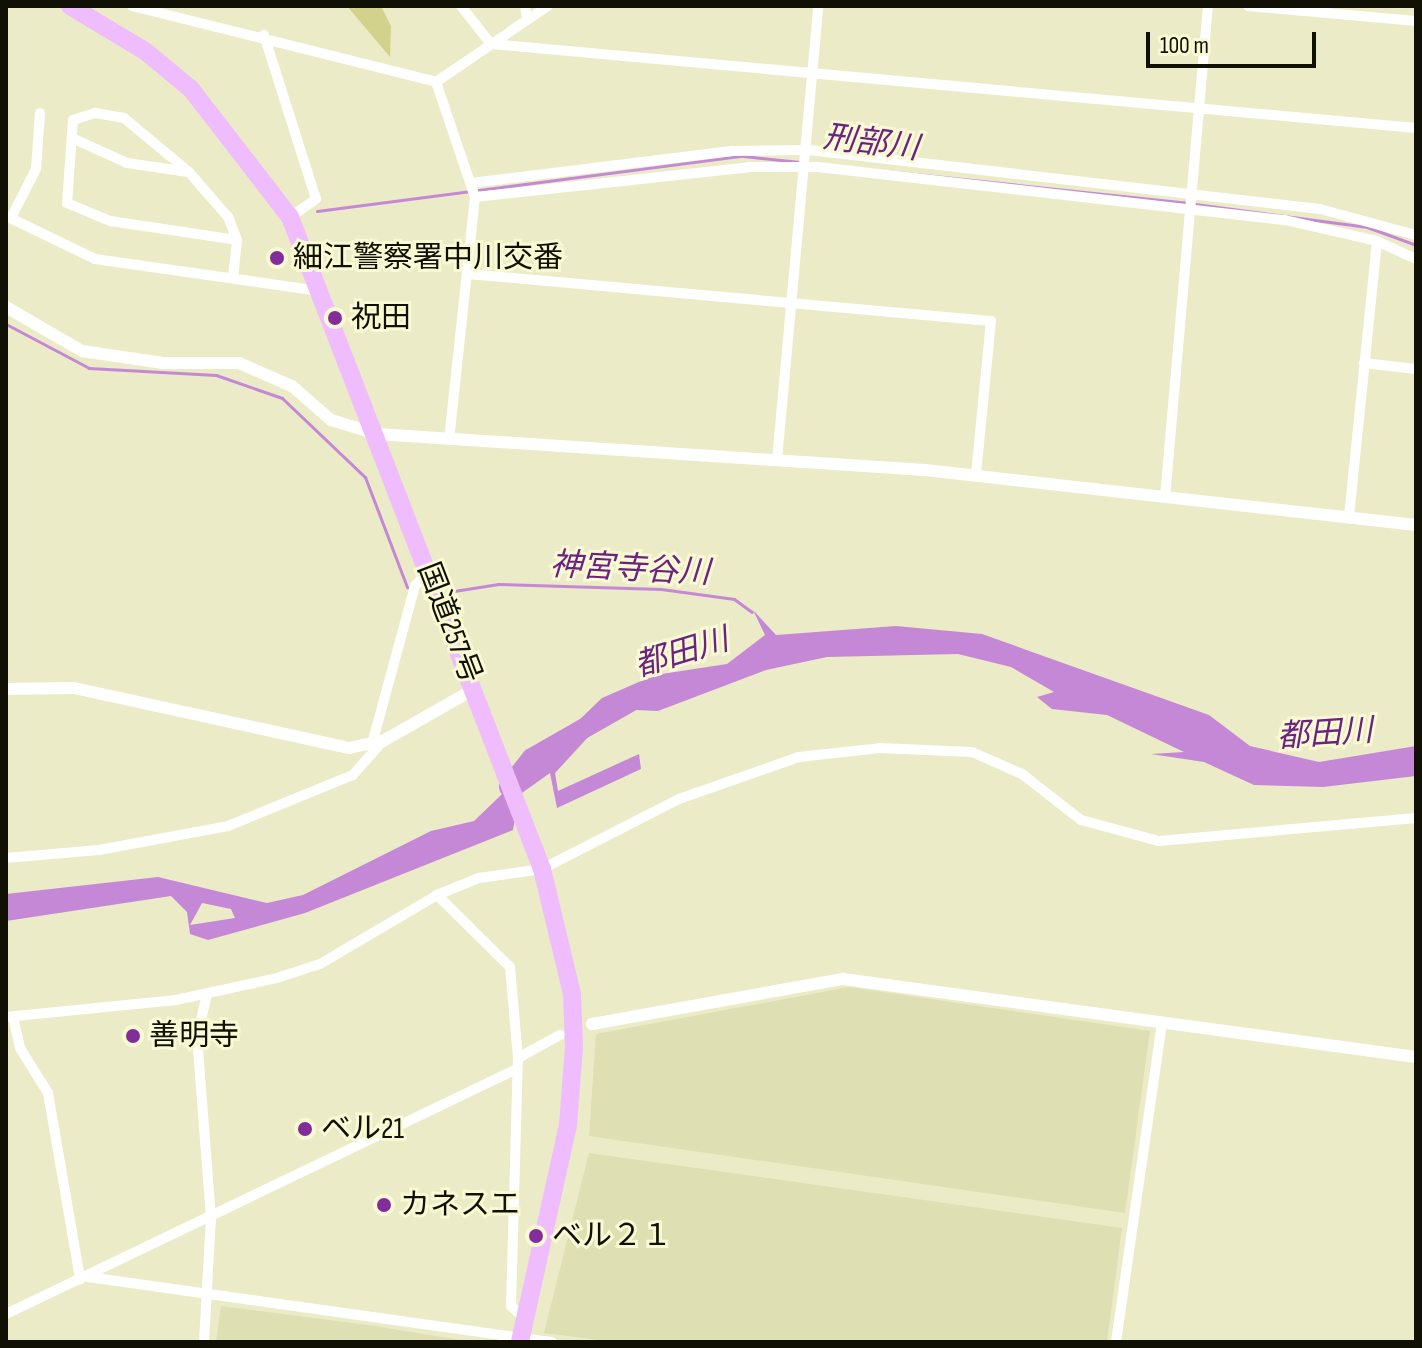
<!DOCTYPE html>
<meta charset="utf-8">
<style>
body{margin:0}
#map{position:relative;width:1422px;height:1348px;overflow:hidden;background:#ebebc7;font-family:"Sofia Sans Condensed","Noto Sans JP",sans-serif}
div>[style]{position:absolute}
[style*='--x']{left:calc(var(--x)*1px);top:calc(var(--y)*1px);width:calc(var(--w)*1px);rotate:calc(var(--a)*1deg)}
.built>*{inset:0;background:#dfdfb4}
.green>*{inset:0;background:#d3d28c}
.water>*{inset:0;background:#c488d6}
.stream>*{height:3px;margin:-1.5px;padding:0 1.5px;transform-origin:1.5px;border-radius:1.5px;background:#c488d6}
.river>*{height:20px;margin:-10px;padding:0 10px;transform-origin:10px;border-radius:10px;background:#c488d6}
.minor>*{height:10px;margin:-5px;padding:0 5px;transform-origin:5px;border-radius:5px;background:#fff}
.tertiary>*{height:12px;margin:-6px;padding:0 6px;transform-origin:6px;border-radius:6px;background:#fff}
.trunk>*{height:18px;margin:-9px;padding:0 9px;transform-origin:9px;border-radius:9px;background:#efbcfe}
.dots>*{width:22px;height:22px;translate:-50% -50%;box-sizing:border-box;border:4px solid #f9f9d4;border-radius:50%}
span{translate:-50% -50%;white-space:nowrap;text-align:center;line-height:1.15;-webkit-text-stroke:6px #f9f9d4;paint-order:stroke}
.poi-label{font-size:30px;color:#101005}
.left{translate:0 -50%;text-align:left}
.street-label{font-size:30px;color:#101005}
.water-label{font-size:32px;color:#6c237f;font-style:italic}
.frame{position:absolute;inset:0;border:8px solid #101005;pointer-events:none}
.scale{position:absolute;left:1146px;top:32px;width:170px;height:36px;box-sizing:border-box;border:4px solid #101005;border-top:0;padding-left:10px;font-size:24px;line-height:28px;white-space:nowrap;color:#101005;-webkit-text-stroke:6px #f9f9d4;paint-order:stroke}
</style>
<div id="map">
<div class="built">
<i style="clip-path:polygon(849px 987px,1150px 1031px,1125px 1213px,589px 1136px,596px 1034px)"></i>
<i style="clip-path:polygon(589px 1153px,1122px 1228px,1107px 1342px,615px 1342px,544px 1333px)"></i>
<i style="clip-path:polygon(221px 1306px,368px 1325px,473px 1342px,216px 1342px)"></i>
</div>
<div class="green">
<i style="clip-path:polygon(347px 6px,381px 6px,391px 26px,390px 57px)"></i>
</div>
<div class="water">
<i style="clip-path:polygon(evenodd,753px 610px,776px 635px,896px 626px,982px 634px,1209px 715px,1250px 746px,1319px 762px,1416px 746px,1416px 776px,1323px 787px,1254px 785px,1204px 762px,1151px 754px,1184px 752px,1107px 715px,1052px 709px,1037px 697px,1054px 692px,1011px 667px,958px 654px,827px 657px,766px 670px,658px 711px,614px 709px,555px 773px,558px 791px,639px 754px,641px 769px,557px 808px,550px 773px,519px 795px,513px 830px,305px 913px,208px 940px,190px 934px,187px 912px,171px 896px,6px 921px,6px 894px,158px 877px,267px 903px,303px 895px,431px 831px,474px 821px,602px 698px,655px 675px,727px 664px,765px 635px,753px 610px,202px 903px,231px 909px,235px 918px,190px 925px,202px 903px)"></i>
</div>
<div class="stream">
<i style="--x:1195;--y:204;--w:174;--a:7.6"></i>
<i style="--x:1367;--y:227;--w:52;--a:20.2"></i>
<i style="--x:317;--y:211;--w:430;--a:-7.4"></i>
<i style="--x:743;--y:156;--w:446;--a:6"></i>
<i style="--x:6;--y:324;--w:94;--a:27.9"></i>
<i style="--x:89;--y:368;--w:127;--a:3.2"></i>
<i style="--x:216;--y:375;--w:70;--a:19.2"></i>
<i style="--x:282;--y:398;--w:115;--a:43.6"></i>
<i style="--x:365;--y:477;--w:118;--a:69.1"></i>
<i style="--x:454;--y:591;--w:45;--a:-9"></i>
<i style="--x:498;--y:584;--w:163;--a:1.8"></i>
<i style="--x:661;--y:589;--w:74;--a:7.8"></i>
<i style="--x:734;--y:599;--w:22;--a:36"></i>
</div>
<div class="river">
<i style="--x:509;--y:787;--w:37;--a:-52"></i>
<i style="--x:532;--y:758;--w:123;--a:-29.7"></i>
</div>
<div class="minor">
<i style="--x:132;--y:6;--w:313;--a:14"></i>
<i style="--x:436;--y:82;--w:135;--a:-34.2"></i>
<i style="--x:461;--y:6;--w:48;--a:51.7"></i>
<i style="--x:491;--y:44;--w:929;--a:5.19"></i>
<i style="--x:525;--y:6;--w:13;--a:81"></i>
<i style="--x:1248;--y:6;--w:169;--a:5.1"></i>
<i style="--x:264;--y:35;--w:172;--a:72.4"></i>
<i style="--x:316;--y:199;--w:32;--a:145"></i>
<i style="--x:436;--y:82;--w:121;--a:71.3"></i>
<i style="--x:475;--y:197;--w:244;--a:96.1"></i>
<i style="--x:72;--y:138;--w:60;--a:24.4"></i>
<i style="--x:127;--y:163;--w:62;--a:8.4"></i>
<i style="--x:471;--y:183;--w:264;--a:-7"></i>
<i style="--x:733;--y:151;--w:76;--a:-0.8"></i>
<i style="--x:809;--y:150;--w:514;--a:6.59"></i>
<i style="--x:1320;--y:209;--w:99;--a:15.2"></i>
<i style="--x:475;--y:197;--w:276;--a:-6.2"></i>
<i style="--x:749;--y:167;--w:69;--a:0"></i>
<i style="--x:818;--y:167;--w:470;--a:6.5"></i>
<i style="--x:1285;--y:220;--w:94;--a:12.9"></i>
<i style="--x:1377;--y:241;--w:43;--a:24.8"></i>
<i style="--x:6;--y:216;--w:99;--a:25.8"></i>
<i style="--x:95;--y:259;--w:227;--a:8.1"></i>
<i style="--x:11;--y:218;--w:55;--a:-63"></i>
<i style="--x:36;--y:169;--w:56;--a:-85.9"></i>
<i style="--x:468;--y:274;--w:525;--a:5.14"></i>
<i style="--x:991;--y:321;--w:154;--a:95.6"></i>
<i style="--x:233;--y:278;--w:38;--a:-84"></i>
<i style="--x:237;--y:240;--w:25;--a:-111"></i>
<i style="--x:228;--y:217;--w:60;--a:-130.9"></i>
<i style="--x:189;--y:172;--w:85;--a:-140.3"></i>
<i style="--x:124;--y:118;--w:29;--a:-170"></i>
<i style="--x:95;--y:113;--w:23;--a:162"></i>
<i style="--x:73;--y:120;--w:83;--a:94.1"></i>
<i style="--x:67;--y:203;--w:47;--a:22.7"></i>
<i style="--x:110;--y:221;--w:128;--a:8.5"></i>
<i style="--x:1364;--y:363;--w:52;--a:6.6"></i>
<i style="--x:777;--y:460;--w:456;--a:-84.8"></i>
<i style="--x:1165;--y:497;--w:493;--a:-85"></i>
<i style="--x:1349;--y:517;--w:277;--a:-84.2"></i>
<i style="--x:372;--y:744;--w:164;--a:-74.8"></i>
<i style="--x:415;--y:586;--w:18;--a:-49"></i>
<i style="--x:6;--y:858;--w:93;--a:-4.9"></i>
<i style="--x:99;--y:850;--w:131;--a:-10.5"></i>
<i style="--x:228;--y:826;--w:135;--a:-22.2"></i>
<i style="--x:353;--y:775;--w:45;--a:-48.6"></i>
<i style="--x:6;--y:1017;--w:171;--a:-5.7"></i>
<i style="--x:176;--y:1000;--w:103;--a:-12.3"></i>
<i style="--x:277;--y:978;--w:45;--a:-18"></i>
<i style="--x:320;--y:964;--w:136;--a:-30.5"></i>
<i style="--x:13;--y:1017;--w:32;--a:77"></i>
<i style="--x:20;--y:1048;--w:53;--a:58.1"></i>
<i style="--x:48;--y:1093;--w:189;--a:80.2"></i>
<i style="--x:518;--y:1058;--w:91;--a:-95"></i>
<i style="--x:510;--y:967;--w:103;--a:-135.4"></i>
<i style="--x:437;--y:895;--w:45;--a:-22"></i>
<i style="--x:479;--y:878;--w:64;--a:-8.1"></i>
<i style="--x:542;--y:869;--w:154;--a:-27.1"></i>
<i style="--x:679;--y:799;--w:127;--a:-19.3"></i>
<i style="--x:799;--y:757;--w:81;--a:-6.3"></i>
<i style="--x:880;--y:748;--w:92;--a:2.5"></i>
<i style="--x:972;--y:752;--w:55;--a:23.7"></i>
<i style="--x:1022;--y:774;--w:75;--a:37.9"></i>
<i style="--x:1081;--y:820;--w:81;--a:15.1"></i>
<i style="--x:1159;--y:841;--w:258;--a:-5.1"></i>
<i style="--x:88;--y:1277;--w:469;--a:8"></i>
<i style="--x:6;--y:1314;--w:567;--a:-25.62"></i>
<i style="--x:525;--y:1319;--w:19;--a:-137"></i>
<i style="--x:511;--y:1306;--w:248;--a:-88.4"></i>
<i style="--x:518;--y:1058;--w:48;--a:-28.7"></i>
<i style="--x:204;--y:1342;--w:124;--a:-86.8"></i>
<i style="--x:211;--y:1218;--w:181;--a:-94.4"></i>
<i style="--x:197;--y:1038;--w:45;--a:-77.2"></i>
<i style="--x:1116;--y:1342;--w:322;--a:-81.8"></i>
</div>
<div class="tertiary">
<i style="--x:6;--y:307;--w:88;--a:30.1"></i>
<i style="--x:82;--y:351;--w:82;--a:8.4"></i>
<i style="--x:163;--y:363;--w:76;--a:0"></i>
<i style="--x:239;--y:363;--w:58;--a:23.5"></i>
<i style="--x:292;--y:386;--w:52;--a:41.1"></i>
<i style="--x:331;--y:420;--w:48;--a:16.9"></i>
<i style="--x:377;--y:434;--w:549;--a:3.76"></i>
<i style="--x:925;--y:470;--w:494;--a:6.4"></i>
<i style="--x:6;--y:689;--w:68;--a:-0.8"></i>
<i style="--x:74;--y:688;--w:281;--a:12.3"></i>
<i style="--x:349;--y:748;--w:35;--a:-12"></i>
<i style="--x:383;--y:741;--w:105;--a:-29.7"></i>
<i style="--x:592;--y:1024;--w:255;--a:-10.2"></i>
<i style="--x:843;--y:979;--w:578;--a:7.75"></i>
</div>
<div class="trunk">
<i style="--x:70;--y:6;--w:87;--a:31"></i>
<i style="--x:145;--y:51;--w:60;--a:39.6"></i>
<i style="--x:191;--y:89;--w:162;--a:52.3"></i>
<i style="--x:290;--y:217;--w:699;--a:68.87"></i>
<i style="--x:542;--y:869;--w:129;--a:76.5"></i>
<i style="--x:572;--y:994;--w:53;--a:87.8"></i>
<i style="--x:574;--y:1047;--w:78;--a:94.4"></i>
<i style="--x:568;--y:1125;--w:222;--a:102.5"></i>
</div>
<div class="dots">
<i style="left:277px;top:258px;background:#832d9b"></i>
<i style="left:335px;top:318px;background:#832d9b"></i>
<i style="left:133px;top:1036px;background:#832d9b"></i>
<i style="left:305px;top:1129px;background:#832d9b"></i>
<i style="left:384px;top:1205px;background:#832d9b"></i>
<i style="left:536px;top:1236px;background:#832d9b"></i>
</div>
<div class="poi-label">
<span class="left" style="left:293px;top:258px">細江警察署中川交番</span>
<span class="left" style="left:351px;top:318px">祝田</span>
<span class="left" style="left:149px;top:1036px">善明寺</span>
<span class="left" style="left:321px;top:1129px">ベル21</span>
<span class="left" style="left:400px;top:1205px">カネスエ</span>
<span class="left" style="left:552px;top:1236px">ベル２１</span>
</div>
<div class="street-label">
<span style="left:449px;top:623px;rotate:69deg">国道257号</span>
</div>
<div class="water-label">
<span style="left:871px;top:144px;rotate:7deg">刑部川</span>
<span style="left:630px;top:570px;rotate:3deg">神宮寺谷川</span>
<span style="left:682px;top:654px;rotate:-17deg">都田川</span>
<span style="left:1325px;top:735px;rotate:-4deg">都田川</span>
</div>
<div class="frame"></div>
<div class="scale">100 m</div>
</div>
